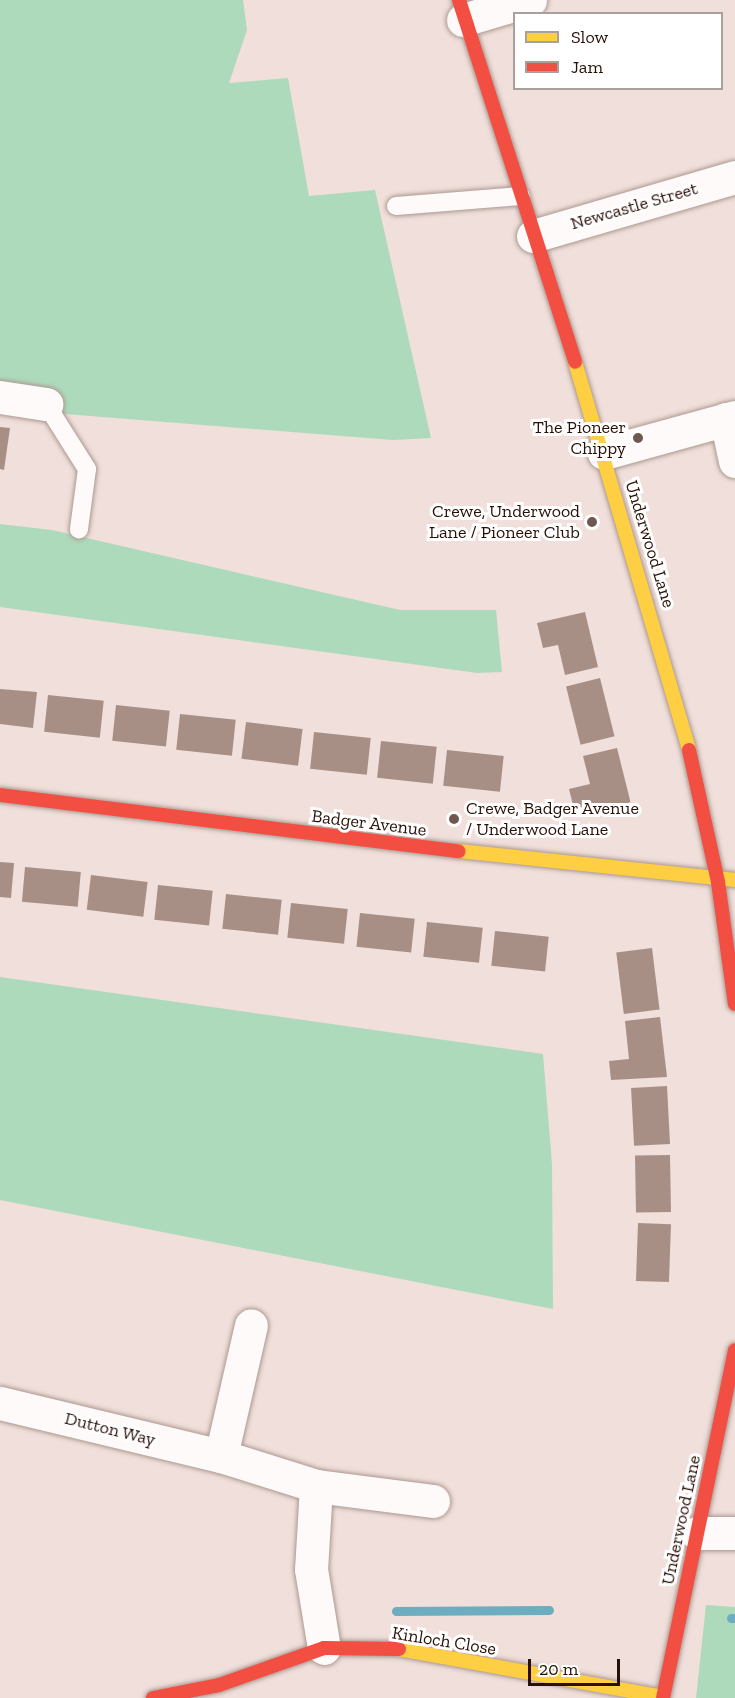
<!DOCTYPE html>
<style>
body{margin:0}
#map{position:relative;width:735px;height:1698px;overflow:hidden;background:#f0dfda;font-family:"Zilla Slab",serif}
div>[style]{position:absolute}
[style*='--x']{left:calc(var(--x)*1px);top:calc(var(--y)*1px);width:calc(var(--w)*1px);rotate:calc(var(--a)*1deg)}
.green>*{inset:0;background:#aedabc}
.stream>*{height:9px;margin:-4.5px;padding:0 4.5px;transform-origin:4.5px;border-radius:4.5px;background:#6eadbf}
.building>*{inset:0;background:#a88f86;transform-origin:0 0}
.roads{filter:drop-shadow(0 0 2px #ac9891) drop-shadow(0 0 2px #ac9891)}
.lane>*{height:18px;margin:-9px;padding:0 9px;transform-origin:9px;border-radius:9px;background:#fdfaf9}
.street>*{height:33px;margin:-16.5px;padding:0 16.5px;transform-origin:16.5px;border-radius:16.5px;background:#fdfaf9}
.slow>*{height:14px;margin:-7px;padding:0 7px;transform-origin:7px;border-radius:7px;background:#ffcf43}
.jam>*{height:14px;margin:-7px;padding:0 7px;transform-origin:7px;border-radius:7px;background:#f24e42}
.dots>*{width:16px;height:16px;translate:-50% -50%;box-sizing:border-box;border:3px solid #fff;border-radius:50%}
span{translate:-50% -50%;white-space:nowrap;text-align:center;line-height:1.15;-webkit-text-stroke:6px #fff;paint-order:stroke}
.street-label{font-size:18px;color:#291007}
.poi-label{font-size:18px;color:#291007}
.right{translate:-100% -50%;text-align:right}
.left{translate:0 -50%;text-align:left}
.legend{position:absolute;left:513px;top:12px;width:210px;height:78px;box-sizing:border-box;background:#fff;border:2px solid #a99f9c;margin:0;padding:8px 10px;list-style:none;font-size:18px;color:#291007}
.legend li{display:flex;align-items:center;gap:12px;height:30px}
.legend b{width:30px;border:2px solid #a99f9c}
.scale{position:absolute;left:528px;top:1659px;width:92px;height:27px;box-sizing:border-box;border:3px solid #291007;border-top:0;padding-left:8px;font-size:18px;line-height:21px;white-space:nowrap;color:#291007;-webkit-text-stroke:4px #fff;paint-order:stroke}
</style>
<div id="map">
<div class="green">
<i style="clip-path:polygon(0 0,243px 0,247px 30px,229px 83px,288px 78px,309px 196px,375px 190px,431px 438px,393px 440px,65px 414px,46px 404px,0 397px)"></i>
<i style="clip-path:polygon(0 524px,52px 530px,400px 610px,496px 610px,502px 672px,477px 673px,0 607px)"></i>
<i style="clip-path:polygon(0 977px,543px 1054px,552px 1164px,553px 1309px,0 1200px)"></i>
<i style="clip-path:polygon(706px 1605px,735px 1607px,735px 1698px,696px 1698px)"></i>
</div>
<div class="stream">
<i style="--x:396;--y:1611;--w:153;--a:-0.4"></i>
<i style="--x:731;--y:1618;--w:4;--a:0"></i>
</div>
<div class="building">
<i style="clip-path:polygon(0 427px,10px 428px,4px 470px,0 469px)"></i>
<i style="clip-path:polygon(585px 612px,598px 667px,565px 675px,558px 645px,543px 648px,537px 623px)"></i>
<i style="left:600px;top:678px;width:60px;height:35px;rotate:76deg"></i>
<i style="clip-path:polygon(0 689px,37px 692px,33px 728px,0 724px)"></i>
<i style="left:48px;top:695px;width:56px;height:37px;rotate:6deg"></i>
<i style="left:116px;top:705px;width:54px;height:36px;rotate:6deg"></i>
<i style="left:180px;top:714px;width:56px;height:36px;rotate:6deg"></i>
<i style="left:246px;top:722px;width:57px;height:37px;rotate:7deg"></i>
<i style="left:314px;top:732px;width:57px;height:37px;rotate:6deg"></i>
<i style="left:381px;top:741px;width:56px;height:37px;rotate:6deg"></i>
<i style="clip-path:polygon(617px 748px,631px 804px,597px 812px,595px 804px,574px 809px,569px 789px,590px 784px,583px 756px)"></i>
<i style="left:447px;top:750px;width:57px;height:36px;rotate:6deg"></i>
<i style="clip-path:polygon(0 862px,14px 863px,11px 898px,0 897px)"></i>
<i style="left:25px;top:867px;width:56px;height:35px;rotate:5deg"></i>
<i style="left:91px;top:875px;width:57px;height:35px;rotate:7deg"></i>
<i style="left:158px;top:885px;width:55px;height:35px;rotate:6deg"></i>
<i style="left:226px;top:894px;width:56px;height:35px;rotate:6deg"></i>
<i style="left:291px;top:903px;width:57px;height:35px;rotate:6deg"></i>
<i style="left:360px;top:913px;width:55px;height:34px;rotate:6deg"></i>
<i style="left:427px;top:922px;width:56px;height:35px;rotate:6deg"></i>
<i style="left:495px;top:931px;width:54px;height:35px;rotate:6deg"></i>
<i style="left:652px;top:948px;width:62px;height:36px;rotate:83deg"></i>
<i style="clip-path:polygon(660px 1017px,667px 1077px,611px 1080px,609px 1061px,629px 1059px,625px 1021px)"></i>
<i style="left:667px;top:1086px;width:58px;height:36px;rotate:87deg"></i>
<i style="left:670px;top:1155px;width:57px;height:35px;rotate:89deg"></i>
<i style="left:638px;top:1223px;width:33px;height:58px;rotate:2deg"></i>
</div>
<div class="roads">
<div class="lane">
<i style="--x:396;--y:206;--w:125;--a:-4.6"></i>
<i style="--x:46;--y:404;--w:77;--a:57.8"></i>
<i style="--x:87;--y:469;--w:61;--a:97.6"></i>
</div>
<div class="street">
<i style="--x:463;--y:20;--w:70;--a:-16.6"></i>
<i style="--x:533;--y:236;--w:210;--a:-16.3"></i>
<i style="--x:0;--y:397;--w:47;--a:8.7"></i>
<i style="--x:726;--y:419;--w:43;--a:77.9"></i>
<i style="--x:604;--y:453;--w:136;--a:-15.4"></i>
<i style="--x:0;--y:1403;--w:227;--a:13.5"></i>
<i style="--x:221;--y:1456;--w:100;--a:17.5"></i>
<i style="--x:316;--y:1486;--w:83;--a:93.4"></i>
<i style="--x:311;--y:1569;--w:80;--a:80.7"></i>
<i style="--x:221;--y:1456;--w:134;--a:-77.1"></i>
<i style="--x:316;--y:1486;--w:118;--a:7.3"></i>
<i style="--x:697;--y:1533;--w:38;--a:0"></i>
</div>
<div class="slow">
<i style="--x:575;--y:362;--w:404;--a:73.6"></i>
<i style="--x:459;--y:851;--w:278;--a:6"></i>
<i style="--x:399;--y:1649;--w:268;--a:10.3"></i>
</div>
<div class="jam">
<i style="--x:459;--y:0;--w:380;--a:72.2"></i>
<i style="--x:689;--y:750;--w:135;--a:77.6"></i>
<i style="--x:718;--y:882;--w:123;--a:82.1"></i>
<i style="--x:0;--y:795;--w:462;--a:7"></i>
<i style="--x:153;--y:1698;--w:67;--a:-11.1"></i>
<i style="--x:219;--y:1685;--w:111;--a:-19.4"></i>
<i style="--x:324;--y:1648;--w:75;--a:0.8"></i>
<i style="--x:663;--y:1698;--w:355;--a:-78.3"></i>
</div>
</div>
<div class="dots">
<i style="left:638px;top:438px;background:#6f5851"></i>
<i style="left:592px;top:522px;background:#6f5851"></i>
<i style="left:454px;top:819px;background:#6f5851"></i>
</div>
<div class="street-label">
<span style="left:634px;top:206px;rotate:-16deg">Newcastle Street</span>
<span style="left:650px;top:544px;rotate:73deg">Underwood Lane</span>
<span style="left:369px;top:823px;rotate:7deg">Badger Avenue</span>
<span style="left:110px;top:1429px;rotate:14deg">Dutton Way</span>
<span style="left:681px;top:1520px;rotate:-78deg">Underwood Lane</span>
<span style="left:444px;top:1641px;rotate:9deg">Kinloch Close</span>
</div>
<div class="poi-label">
<span class="right" style="left:626px;top:438px">The Pioneer<br>Chippy</span>
<span class="right" style="left:580px;top:522px">Crewe, Underwood<br>Lane / Pioneer Club</span>
<span class="left" style="left:466px;top:819px">Crewe, Badger Avenue<br>/ Underwood Lane</span>
</div>
<ul class="legend">
<li><b style="height:8px;background:#ffcf43"></b>Slow</li>
<li><b style="height:8px;background:#f24e42"></b>Jam</li>
</ul>
<div class="scale">20 m</div>
</div>
